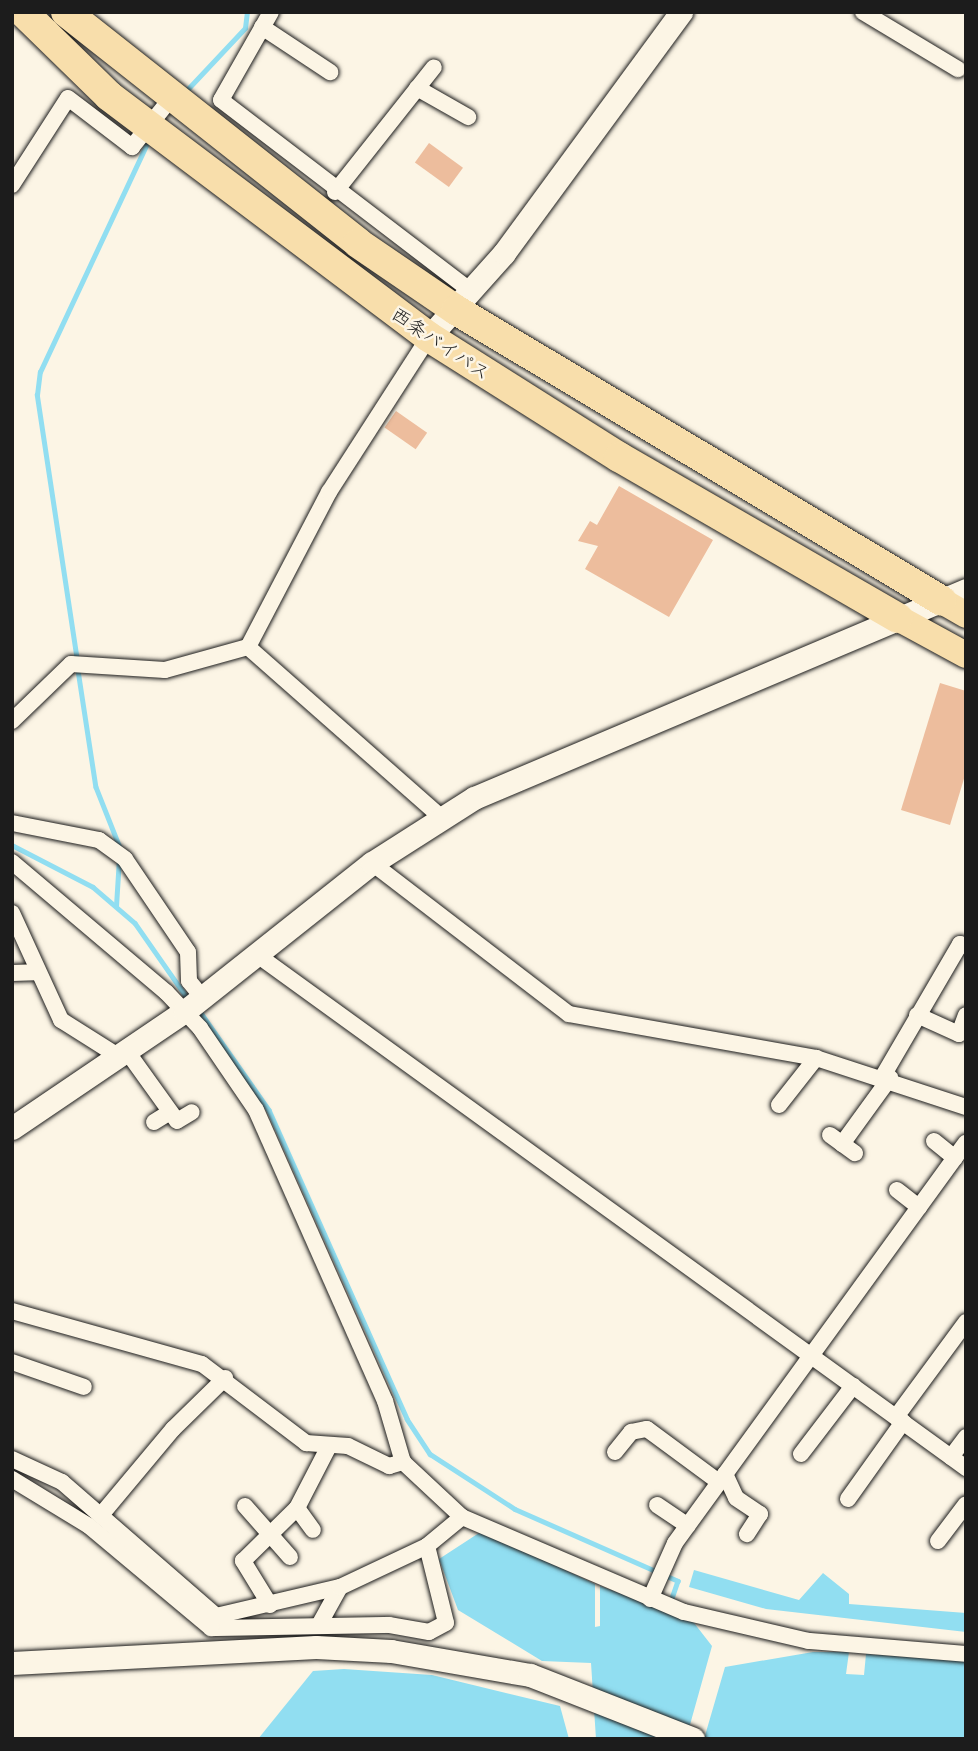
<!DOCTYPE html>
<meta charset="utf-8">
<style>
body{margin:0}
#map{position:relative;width:978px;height:1751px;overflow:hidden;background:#fcf5e5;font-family:"Playpen Sans","Klee One",sans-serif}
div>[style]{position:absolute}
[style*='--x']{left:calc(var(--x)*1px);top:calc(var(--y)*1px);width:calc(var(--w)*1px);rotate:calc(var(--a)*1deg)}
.water>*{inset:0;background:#91def1}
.stream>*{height:4.5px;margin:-2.25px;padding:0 2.25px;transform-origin:2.25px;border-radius:2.25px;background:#91def1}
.building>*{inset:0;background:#edbd9d;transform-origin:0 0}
.roads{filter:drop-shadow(0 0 2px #1c1c1c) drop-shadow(0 0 2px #1c1c1c)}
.street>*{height:16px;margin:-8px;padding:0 8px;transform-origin:8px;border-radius:8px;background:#fcf5e5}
.secondary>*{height:23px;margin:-11.5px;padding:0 11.5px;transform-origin:11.5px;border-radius:11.5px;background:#fcf5e5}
.primary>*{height:26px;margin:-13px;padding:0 13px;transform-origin:13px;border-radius:13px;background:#f8deab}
.highway>*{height:30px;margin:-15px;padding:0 15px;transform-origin:15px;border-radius:15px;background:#f8deab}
span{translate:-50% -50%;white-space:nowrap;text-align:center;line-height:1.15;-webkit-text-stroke:5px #fcf5e5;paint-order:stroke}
.street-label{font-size:19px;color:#1c1c1c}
.frame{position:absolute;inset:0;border:14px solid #1c1c1c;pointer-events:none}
</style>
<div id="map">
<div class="water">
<i style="clip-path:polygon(482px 1531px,595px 1584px,595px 1627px,600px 1626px,600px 1586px,691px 1619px,712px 1646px,686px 1739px,596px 1739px,591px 1663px,542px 1661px,458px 1610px,439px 1559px)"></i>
<i style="clip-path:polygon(694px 1570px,799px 1600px,823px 1573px,849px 1594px,849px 1604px,966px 1613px,966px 1632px,766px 1609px,689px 1587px)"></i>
<i style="clip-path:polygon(813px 1652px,849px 1652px,846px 1674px,864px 1675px,866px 1654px,966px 1661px,966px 1739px,704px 1739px,725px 1667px)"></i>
<i style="clip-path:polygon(344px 1669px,432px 1675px,560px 1706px,569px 1739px,258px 1739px,313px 1671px)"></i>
</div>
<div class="stream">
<i style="--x:184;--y:93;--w:89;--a:-46.8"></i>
<i style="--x:245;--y:28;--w:16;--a:-83"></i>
<i style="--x:77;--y:661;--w:269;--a:-98.6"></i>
<i style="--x:37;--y:395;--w:23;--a:-83"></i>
<i style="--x:40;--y:372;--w:257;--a:-64.9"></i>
<i style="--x:78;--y:670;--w:118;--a:81.3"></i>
<i style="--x:96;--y:787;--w:68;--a:68.4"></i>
<i style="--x:12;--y:845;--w:91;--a:27.4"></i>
<i style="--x:93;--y:887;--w:55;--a:40.6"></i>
<i style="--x:135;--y:923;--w:93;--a:55.1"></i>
<i style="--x:116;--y:906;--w:48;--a:-86.4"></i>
<i style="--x:199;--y:1010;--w:122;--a:55"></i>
<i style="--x:269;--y:1110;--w:338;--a:65.9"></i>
<i style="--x:407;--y:1419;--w:42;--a:56.7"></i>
<i style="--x:430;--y:1454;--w:101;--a:32.9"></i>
<i style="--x:515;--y:1509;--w:178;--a:23.8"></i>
<i style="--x:678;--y:1581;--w:24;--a:109"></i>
</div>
<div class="building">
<i style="left:429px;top:143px;width:42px;height:24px;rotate:36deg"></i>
<i style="left:396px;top:411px;width:38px;height:20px;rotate:35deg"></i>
<i style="clip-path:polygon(619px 486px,713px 540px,669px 617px,585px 569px,598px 546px,578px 541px,590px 521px,597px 525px)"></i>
<i style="clip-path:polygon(940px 683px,966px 691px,966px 772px,950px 825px,901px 810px)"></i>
</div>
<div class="roads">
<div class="street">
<i style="--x:271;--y:12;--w:101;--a:119.6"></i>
<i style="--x:221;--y:100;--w:316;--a:37.4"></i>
<i style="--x:863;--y:12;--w:111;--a:31"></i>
<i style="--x:262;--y:27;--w:82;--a:33.5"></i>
<i style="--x:417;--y:88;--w:59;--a:29.6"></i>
<i style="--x:12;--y:185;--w:103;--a:-57.2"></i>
<i style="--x:68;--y:98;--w:81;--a:37.4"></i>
<i style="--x:132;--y:147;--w:64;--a:-51.3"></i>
<i style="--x:335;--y:192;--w:159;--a:-51.6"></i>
<i style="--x:248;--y:647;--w:257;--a:41.4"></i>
<i style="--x:12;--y:721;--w:82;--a:-44"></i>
<i style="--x:71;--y:664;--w:94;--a:3.7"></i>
<i style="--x:165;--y:670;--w:86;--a:-15.5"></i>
<i style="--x:248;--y:647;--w:175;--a:-62.4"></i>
<i style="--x:329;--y:492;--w:184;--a:-57.2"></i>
<i style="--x:12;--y:823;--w:89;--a:11.1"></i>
<i style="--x:99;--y:840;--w:32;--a:36"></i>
<i style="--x:125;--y:859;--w:112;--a:55.9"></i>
<i style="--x:188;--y:952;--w:29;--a:88"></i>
<i style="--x:189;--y:981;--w:21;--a:51"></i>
<i style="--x:12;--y:862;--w:202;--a:40.2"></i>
<i style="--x:166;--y:992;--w:50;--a:46.6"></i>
<i style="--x:200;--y:1028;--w:99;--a:55.7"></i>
<i style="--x:256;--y:1110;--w:318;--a:66.1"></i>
<i style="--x:385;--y:1401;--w:64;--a:73.6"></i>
<i style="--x:403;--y:1462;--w:81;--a:43"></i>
<i style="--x:462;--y:1517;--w:45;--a:140.4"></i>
<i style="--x:427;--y:1546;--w:79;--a:76.1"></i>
<i style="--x:446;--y:1623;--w:19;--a:152"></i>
<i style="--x:429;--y:1632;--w:41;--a:-170.1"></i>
<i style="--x:389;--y:1625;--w:178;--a:179"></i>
<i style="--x:211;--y:1628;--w:159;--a:-140.1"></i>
<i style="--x:89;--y:1526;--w:90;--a:-148.6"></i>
<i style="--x:372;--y:863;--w:248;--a:37.5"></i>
<i style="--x:569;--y:1014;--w:251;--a:10.1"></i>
<i style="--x:816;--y:1058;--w:158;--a:18.1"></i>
<i style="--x:12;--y:913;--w:118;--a:65.4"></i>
<i style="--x:61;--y:1020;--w:67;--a:32.3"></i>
<i style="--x:256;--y:954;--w:877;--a:35.9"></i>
<i style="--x:12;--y:973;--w:23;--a:-2"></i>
<i style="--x:917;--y:1015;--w:46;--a:24.3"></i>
<i style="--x:959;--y:1034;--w:20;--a:-70"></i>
<i style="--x:126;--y:1050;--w:87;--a:54.3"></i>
<i style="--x:177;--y:1121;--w:17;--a:-31"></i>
<i style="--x:883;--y:1076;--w:153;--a:-59.7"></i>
<i style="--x:960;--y:944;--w:6;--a:18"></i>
<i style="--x:779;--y:1105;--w:60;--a:-51.8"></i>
<i style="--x:154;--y:1122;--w:19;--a:-32"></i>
<i style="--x:830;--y:1135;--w:31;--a:36"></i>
<i style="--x:934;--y:1141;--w:27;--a:39"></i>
<i style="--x:842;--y:1144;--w:82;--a:-54"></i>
<i style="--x:897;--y:1190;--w:28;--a:38"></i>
<i style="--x:12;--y:1311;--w:197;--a:15.6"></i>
<i style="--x:202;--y:1364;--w:131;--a:37.2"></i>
<i style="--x:306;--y:1443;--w:42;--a:4.1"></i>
<i style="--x:348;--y:1446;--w:46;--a:26"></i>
<i style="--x:389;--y:1466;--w:15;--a:-16"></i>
<i style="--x:12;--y:1362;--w:76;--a:19.1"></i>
<i style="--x:896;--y:1417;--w:118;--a:-53.6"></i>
<i style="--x:615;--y:1452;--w:26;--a:-51"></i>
<i style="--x:631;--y:1432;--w:16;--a:-11"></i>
<i style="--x:647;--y:1429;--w:89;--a:36.4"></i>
<i style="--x:801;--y:1454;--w:86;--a:-52.6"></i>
<i style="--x:951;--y:1457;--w:25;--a:-53"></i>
<i style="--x:12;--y:1459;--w:55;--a:24.7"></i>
<i style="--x:62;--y:1482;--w:204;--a:41"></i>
<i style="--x:216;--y:1616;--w:127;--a:-13.2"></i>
<i style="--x:725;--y:1474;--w:26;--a:65"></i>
<i style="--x:736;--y:1498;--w:29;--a:34"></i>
<i style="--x:760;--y:1514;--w:24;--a:123"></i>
<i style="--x:848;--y:1499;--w:95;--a:-54.5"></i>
<i style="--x:657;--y:1505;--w:37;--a:34"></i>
<i style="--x:245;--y:1506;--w:68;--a:48.6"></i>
<i style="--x:297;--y:1508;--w:27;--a:54"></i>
<i style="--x:101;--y:1515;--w:112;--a:-50.1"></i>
<i style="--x:173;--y:1429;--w:73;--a:-44.4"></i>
<i style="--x:462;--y:1517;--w:241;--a:23.2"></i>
<i style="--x:684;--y:1612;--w:128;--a:13.1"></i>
<i style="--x:809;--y:1641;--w:158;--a:4.7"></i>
<i style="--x:938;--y:1541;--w:46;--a:-52.9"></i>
<i style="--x:650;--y:1599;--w:61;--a:-65.9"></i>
<i style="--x:675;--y:1543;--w:495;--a:-54"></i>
<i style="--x:270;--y:1605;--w:52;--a:-121.5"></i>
<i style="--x:243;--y:1561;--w:76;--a:-44.5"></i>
<i style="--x:297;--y:1508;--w:68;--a:-62.7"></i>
<i style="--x:319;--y:1625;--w:43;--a:-61.1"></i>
<i style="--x:340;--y:1587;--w:96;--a:-25.2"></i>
</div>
<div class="secondary">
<i style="--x:429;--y:337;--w:113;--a:-48.2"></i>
<i style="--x:504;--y:253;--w:299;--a:-53.7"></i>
<i style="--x:12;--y:1128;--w:209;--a:-34.1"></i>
<i style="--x:185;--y:1011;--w:238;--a:-38.4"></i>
<i style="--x:372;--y:863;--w:121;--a:-32.5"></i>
<i style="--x:474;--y:798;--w:534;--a:-22.92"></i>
<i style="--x:12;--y:1663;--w:304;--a:-3"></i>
<i style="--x:316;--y:1647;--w:75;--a:3.1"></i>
<i style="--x:391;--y:1651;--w:141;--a:9.8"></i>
<i style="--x:530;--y:1675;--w:175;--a:21.4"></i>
</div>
<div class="primary">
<i style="--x:942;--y:601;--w:28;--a:30"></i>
<i style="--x:898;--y:618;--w:77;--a:28.6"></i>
</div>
<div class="highway">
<i style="--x:23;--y:12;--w:120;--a:44.3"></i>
<i style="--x:109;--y:96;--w:401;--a:37"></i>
<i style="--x:429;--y:337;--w:225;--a:32.3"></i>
<i style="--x:619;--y:457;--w:322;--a:30"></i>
<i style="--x:66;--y:12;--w:372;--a:38.3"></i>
<i style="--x:358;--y:243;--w:119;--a:34.4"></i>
<i style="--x:456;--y:310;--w:566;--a:30.91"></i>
</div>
</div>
<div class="street-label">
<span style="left:441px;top:343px;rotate:34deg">西条バイパス</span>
</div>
<div class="frame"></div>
</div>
